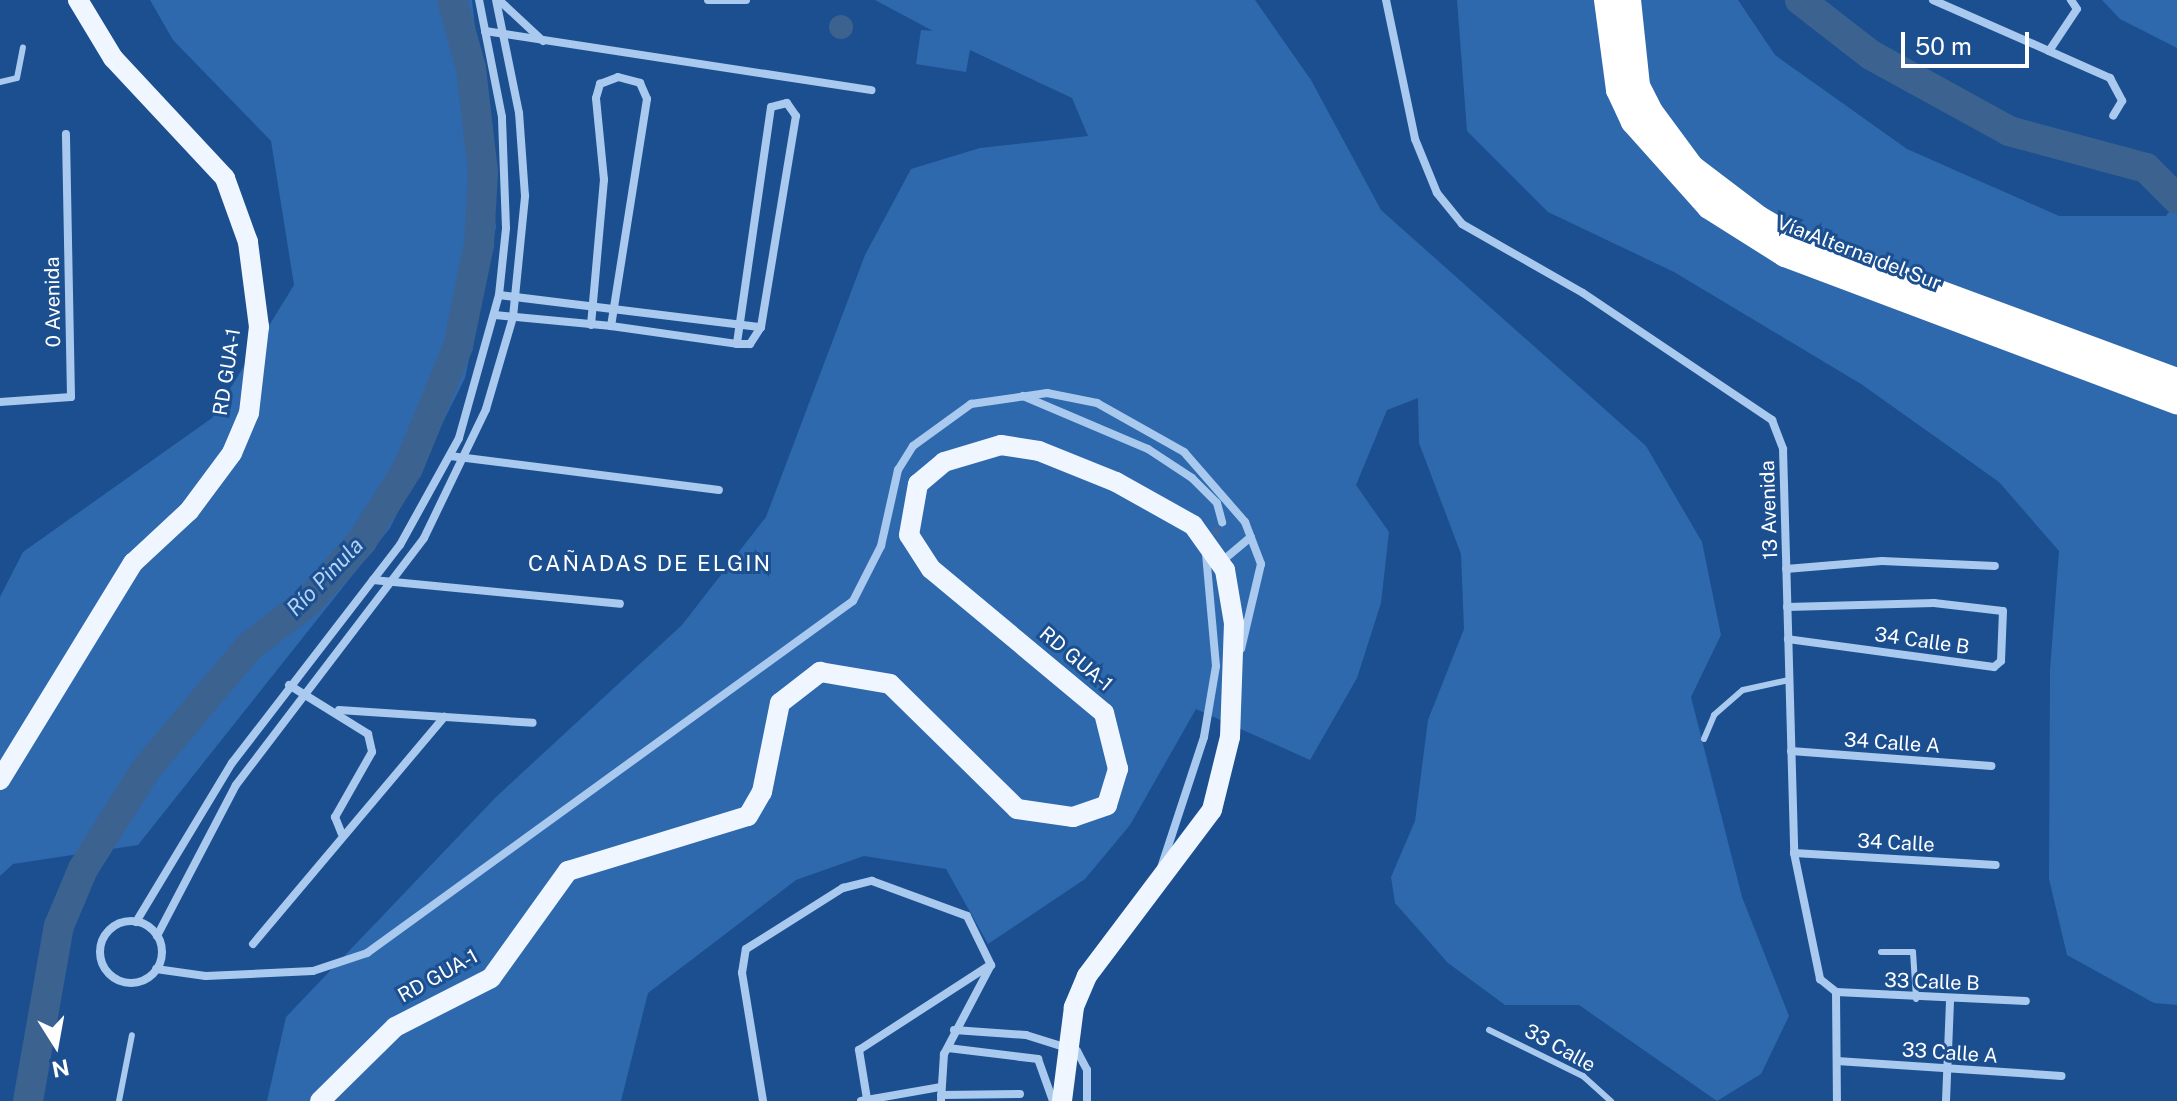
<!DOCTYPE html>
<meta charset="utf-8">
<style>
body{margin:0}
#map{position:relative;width:2177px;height:1101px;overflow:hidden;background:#1b4f8f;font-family:"Public Sans",sans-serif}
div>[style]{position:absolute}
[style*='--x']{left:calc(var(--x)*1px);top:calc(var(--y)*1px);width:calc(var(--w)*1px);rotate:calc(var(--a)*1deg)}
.green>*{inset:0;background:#2e69ad}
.water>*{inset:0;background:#3c6290}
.round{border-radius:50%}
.river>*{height:30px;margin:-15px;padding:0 15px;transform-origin:15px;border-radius:15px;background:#3c6290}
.street-tunnel>*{height:8px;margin-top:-4px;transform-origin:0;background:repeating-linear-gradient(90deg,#3d69a0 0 8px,transparent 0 12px)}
.lane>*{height:6px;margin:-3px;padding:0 3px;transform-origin:3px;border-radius:3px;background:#a9c9ee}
.street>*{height:8px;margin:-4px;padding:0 4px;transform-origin:4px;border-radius:4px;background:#a9c9ee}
.street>.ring{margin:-4px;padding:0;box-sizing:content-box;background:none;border:8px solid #a9c9ee;border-radius:50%}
.primary>*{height:20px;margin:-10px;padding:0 10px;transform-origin:10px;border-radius:10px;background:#f0f6ff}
.highway>*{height:24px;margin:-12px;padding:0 12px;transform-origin:12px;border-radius:12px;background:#fff}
span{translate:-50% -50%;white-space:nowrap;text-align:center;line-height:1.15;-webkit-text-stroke:6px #1b4f8f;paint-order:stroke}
.street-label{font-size:20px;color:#fff}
.neighbourhood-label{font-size:22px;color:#fff;letter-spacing:2px}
.water-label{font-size:22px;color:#b5d3f5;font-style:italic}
.north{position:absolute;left:16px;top:1005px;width:80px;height:80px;-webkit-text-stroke:6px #1b4f8f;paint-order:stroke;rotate:169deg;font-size:22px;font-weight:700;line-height:32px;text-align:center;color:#fff}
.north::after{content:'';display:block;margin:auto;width:28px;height:36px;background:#fff;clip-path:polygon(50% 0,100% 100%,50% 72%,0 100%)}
.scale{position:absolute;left:1901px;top:32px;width:128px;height:36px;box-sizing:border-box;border:4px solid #fff;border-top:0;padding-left:10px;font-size:24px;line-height:28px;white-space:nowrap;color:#fff;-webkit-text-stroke:6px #1b4f8f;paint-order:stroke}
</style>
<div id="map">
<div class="green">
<i style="clip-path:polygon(150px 0,472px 0,496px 227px,465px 378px,390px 528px,138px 845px,13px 864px,0 876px,0 597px,23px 552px,212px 418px,294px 285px,271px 141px,173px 40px)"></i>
<i style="clip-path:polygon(875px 0,1255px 0,1311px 80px,1381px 210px,1646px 446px,1702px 542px,1721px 635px,1691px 697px,1742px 897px,1789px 1016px,1761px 1074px,1717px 1101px,1579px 1005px,1505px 1005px,1448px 963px,1395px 903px,1391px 877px,1415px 821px,1428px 720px,1464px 629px,1461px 554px,1419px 443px,1418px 398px,1387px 410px,1356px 485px,1389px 532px,1381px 603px,1357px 678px,1310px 760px,1196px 709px,1130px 825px,1085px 879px,988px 944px,946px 869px,864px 856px,796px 880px,648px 993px,621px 1101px,267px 1101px,286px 1017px,496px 797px,682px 625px,766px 517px,865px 255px,911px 169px,980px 148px,1088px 136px,1072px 98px,970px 50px,966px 72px,916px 64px,921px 30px,933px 31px)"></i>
<i style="clip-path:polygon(1457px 0,1738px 0,1775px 55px,1907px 149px,2059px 216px,2166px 216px,2177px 201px,2177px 1005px,2154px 1003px,2067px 955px,2049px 879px,2050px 670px,2059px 551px,1999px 482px,1861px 384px,1674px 272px,1548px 212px,1467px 131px)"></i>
<i style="clip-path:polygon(2102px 0,2177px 0,2177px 48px,2120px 19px)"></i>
</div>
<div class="water">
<i class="round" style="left:829px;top:15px;width:24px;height:24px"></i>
</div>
<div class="river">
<i style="--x:1800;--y:0;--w:90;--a:37.8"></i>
<i style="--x:1871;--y:55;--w:158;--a:28.8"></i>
<i style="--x:2009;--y:131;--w:142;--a:15.1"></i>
<i style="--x:2146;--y:168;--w:44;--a:45"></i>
<i style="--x:28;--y:1101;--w:178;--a:-80"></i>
<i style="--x:59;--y:926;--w:62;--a:-67.2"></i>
<i style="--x:83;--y:869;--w:118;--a:-57.8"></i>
<i style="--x:146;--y:769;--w:161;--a:-49.8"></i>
<i style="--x:250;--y:646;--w:74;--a:-37.3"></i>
<i style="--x:309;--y:601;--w:80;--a:-48.5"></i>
<i style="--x:362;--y:541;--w:86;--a:-57.8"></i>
<i style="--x:408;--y:468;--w:132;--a:-67.7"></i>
<i style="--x:458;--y:346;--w:103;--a:-78.3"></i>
<i style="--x:479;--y:245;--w:73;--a:-86.9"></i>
<i style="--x:483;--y:172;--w:105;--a:-96.6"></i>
<i style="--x:471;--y:68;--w:71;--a:-105.6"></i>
</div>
<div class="street-tunnel">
<i style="--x:1209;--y:546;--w:27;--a:-62"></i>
</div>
<div class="lane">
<i style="--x:0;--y:82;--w:17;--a:-13"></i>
<i style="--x:17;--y:78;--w:31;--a:-79"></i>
<i style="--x:1704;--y:739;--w:26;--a:-67"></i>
<i style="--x:1714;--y:715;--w:38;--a:-41"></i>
<i style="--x:1743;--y:690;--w:47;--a:-12.3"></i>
<i style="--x:1881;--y:952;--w:32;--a:0"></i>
<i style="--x:1913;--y:952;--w:47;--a:86.3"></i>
<i style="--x:1489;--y:1030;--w:105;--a:26.1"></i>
<i style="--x:1583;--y:1076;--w:38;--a:42"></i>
<i style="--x:119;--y:1101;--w:67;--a:-78.9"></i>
</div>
<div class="street">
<i style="--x:499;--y:0;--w:60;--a:43"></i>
<i style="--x:708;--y:0;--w:38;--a:0"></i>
<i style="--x:1386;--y:0;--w:142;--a:78.2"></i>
<i style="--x:1415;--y:139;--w:58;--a:67.8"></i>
<i style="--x:1437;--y:193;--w:40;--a:51"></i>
<i style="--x:1462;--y:224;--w:139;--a:29.7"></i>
<i style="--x:1583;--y:293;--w:228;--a:33.9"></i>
<i style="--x:1772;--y:420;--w:31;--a:69"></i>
<i style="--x:1783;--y:449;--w:404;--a:88.4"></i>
<i style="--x:1794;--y:853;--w:129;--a:78.3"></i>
<i style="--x:1820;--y:979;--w:21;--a:39"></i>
<i style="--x:1836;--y:992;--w:109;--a:89.5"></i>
<i style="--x:1933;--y:0;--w:127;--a:23.7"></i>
<i style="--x:2049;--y:51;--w:50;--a:-56.3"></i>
<i style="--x:2077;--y:9;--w:11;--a:-124"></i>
<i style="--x:485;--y:31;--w:391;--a:8.7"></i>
<i style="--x:2049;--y:51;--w:67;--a:23.9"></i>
<i style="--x:2110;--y:78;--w:26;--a:62"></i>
<i style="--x:2122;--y:101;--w:17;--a:121"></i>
<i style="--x:499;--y:295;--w:264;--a:7"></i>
<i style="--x:495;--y:315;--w:117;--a:5.4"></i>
<i style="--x:611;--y:326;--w:127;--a:8.1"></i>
<i style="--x:737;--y:344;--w:13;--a:0"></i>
<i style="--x:750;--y:344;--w:20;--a:-57"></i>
<i style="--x:761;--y:327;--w:214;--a:-80.6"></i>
<i style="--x:796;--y:116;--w:16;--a:-125"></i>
<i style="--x:787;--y:103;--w:16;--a:166"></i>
<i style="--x:771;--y:107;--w:239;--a:98.2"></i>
<i style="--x:591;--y:325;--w:146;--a:-84.9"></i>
<i style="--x:604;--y:180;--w:82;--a:-95.6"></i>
<i style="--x:596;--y:98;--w:15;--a:-74"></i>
<i style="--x:600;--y:84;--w:19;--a:-21"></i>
<i style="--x:618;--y:77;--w:23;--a:15"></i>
<i style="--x:640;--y:83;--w:17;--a:66"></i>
<i style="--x:647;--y:99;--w:230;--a:99"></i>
<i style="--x:1023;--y:396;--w:136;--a:23"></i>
<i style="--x:1148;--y:449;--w:53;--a:33.4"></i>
<i style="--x:1192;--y:478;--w:35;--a:45"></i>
<i style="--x:1217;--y:503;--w:20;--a:75"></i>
<i style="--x:0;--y:402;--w:71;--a:-4"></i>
<i style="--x:71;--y:397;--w:263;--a:-91.1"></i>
<i style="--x:450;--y:456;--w:271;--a:7.2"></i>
<i style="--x:1221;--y:562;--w:39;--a:-40"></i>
<i style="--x:1786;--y:569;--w:96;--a:-4.8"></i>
<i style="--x:1882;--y:561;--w:113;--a:2.5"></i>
<i style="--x:373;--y:580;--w:248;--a:5.5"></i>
<i style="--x:1787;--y:607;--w:147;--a:-1.6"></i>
<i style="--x:1934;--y:603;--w:69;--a:6.6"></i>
<i style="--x:2003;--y:611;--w:50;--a:92.3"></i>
<i style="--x:2001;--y:661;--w:9;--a:139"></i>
<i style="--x:1994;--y:667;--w:208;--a:-172.3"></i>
<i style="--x:289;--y:685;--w:93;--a:31.8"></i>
<i style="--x:368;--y:734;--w:18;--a:77"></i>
<i style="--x:372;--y:752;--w:75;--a:119.6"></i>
<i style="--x:335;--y:817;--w:18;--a:68"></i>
<i style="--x:339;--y:710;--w:194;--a:3.8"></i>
<i style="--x:1791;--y:751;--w:201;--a:4.3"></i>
<i style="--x:1794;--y:853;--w:202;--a:3.4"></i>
<i style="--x:1159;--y:874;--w:144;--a:-71.8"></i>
<i style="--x:1204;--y:737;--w:72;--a:-80.4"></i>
<i style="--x:1216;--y:666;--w:113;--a:-95.1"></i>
<i class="ring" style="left:100px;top:921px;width:54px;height:54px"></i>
<i style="--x:136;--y:922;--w:186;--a:-58.9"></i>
<i style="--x:232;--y:763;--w:275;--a:-52.4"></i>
<i style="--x:400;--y:545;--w:122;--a:-61.1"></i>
<i style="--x:459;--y:438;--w:148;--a:-74.4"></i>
<i style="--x:499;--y:295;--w:67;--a:-84"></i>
<i style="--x:506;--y:228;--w:111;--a:-92.1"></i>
<i style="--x:502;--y:117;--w:119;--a:-101.1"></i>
<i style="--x:157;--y:936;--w:170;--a:-62.4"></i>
<i style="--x:236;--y:785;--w:310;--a:-52.7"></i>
<i style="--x:424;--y:538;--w:143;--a:-64.3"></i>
<i style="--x:486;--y:409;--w:96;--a:-73.6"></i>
<i style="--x:513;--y:317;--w:122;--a:-84.3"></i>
<i style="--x:525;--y:196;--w:83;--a:-94.1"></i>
<i style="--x:519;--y:113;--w:115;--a:-101.5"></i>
<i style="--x:253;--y:944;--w:297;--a:-49.9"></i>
<i style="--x:156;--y:969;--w:50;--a:8"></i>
<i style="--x:206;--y:976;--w:107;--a:-2.7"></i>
<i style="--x:313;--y:971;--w:57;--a:-18.4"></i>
<i style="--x:367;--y:953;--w:600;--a:-35.92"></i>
<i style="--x:853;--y:601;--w:62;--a:-63"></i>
<i style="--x:881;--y:546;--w:78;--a:-77.4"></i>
<i style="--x:898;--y:470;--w:28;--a:-58"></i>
<i style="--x:913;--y:446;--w:72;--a:-35.9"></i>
<i style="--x:971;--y:404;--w:77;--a:-8.2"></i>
<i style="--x:1047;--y:393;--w:51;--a:11.3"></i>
<i style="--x:1097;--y:403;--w:100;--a:29.4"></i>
<i style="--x:1184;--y:452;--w:93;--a:48.9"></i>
<i style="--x:1245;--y:522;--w:45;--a:69.1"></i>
<i style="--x:1261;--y:564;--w:87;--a:103.2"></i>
<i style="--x:1836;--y:992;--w:190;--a:2.7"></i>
<i style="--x:954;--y:1030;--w:72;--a:4"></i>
<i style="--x:1026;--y:1035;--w:53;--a:17.4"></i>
<i style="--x:1077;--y:1051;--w:21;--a:62"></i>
<i style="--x:1087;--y:1070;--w:31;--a:90"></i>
<i style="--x:948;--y:1048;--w:91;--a:7"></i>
<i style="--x:1038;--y:1059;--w:45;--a:70.3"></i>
<i style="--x:1837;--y:1061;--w:225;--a:3.8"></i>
<i style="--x:941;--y:1095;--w:79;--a:-0.7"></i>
<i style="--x:867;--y:1099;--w:50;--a:-99.3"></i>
<i style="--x:859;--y:1050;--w:156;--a:-33"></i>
<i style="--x:763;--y:1101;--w:130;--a:-99.3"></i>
<i style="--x:742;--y:973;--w:24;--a:-81"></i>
<i style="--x:746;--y:949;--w:115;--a:-32.2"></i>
<i style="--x:843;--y:888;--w:30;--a:-14"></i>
<i style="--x:872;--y:881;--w:101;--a:20.2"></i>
<i style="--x:967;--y:916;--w:55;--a:63.9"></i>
<i style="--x:991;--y:965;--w:101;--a:117.8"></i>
<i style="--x:944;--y:1054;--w:47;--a:93.7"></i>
<i style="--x:861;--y:1101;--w:80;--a:-10"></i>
<i style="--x:1946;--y:1101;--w:101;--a:-87.7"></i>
</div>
<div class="primary">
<i style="--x:0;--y:780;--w:255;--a:-58.5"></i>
<i style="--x:133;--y:563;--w:76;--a:-42.9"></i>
<i style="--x:189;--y:511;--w:72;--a:-53.4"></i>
<i style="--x:232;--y:453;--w:43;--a:-67"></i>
<i style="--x:249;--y:413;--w:87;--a:-83.4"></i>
<i style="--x:259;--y:327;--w:86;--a:-97.4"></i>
<i style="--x:248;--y:242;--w:68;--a:-109.8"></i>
<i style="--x:225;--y:178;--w:164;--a:-133"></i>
<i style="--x:113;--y:58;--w:68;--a:-121.1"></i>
<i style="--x:320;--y:1101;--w:105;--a:-44.6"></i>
<i style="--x:395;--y:1027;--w:108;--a:-27"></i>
<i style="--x:491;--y:978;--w:132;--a:-54.3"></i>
<i style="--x:568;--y:871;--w:188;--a:-17"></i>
<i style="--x:748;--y:816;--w:28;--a:-60"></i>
<i style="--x:762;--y:792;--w:91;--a:-78.6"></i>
<i style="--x:780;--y:703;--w:51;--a:-37.8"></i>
<i style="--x:820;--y:672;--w:71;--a:9.7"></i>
<i style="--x:890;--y:684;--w:178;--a:44.5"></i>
<i style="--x:1017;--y:809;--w:57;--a:8.1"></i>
<i style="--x:1073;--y:817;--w:36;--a:-19"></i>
<i style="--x:1107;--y:805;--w:38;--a:-73"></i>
<i style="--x:1118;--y:769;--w:58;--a:-104"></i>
<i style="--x:1104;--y:713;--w:225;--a:-140.2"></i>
<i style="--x:931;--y:569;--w:40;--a:-122.9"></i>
<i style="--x:909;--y:535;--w:52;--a:-80"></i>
<i style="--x:918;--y:484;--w:34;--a:-40"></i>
<i style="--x:944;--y:462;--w:59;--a:-16.6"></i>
<i style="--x:1001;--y:445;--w:38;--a:9"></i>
<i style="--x:1039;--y:451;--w:83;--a:21.9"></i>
<i style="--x:1116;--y:482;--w:88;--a:29.2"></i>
<i style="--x:1193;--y:525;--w:55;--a:54.6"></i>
<i style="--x:1225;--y:570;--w:54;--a:80.4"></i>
<i style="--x:1234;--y:623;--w:114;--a:92"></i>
<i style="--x:1230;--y:737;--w:75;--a:103.9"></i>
<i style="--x:1212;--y:810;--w:208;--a:127"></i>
<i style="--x:1087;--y:976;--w:34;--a:113"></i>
<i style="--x:1074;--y:1007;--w:95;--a:97.3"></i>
</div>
<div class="highway">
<i style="--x:1606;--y:0;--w:91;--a:82.4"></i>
<i style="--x:1618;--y:90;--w:35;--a:65"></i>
<i style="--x:1633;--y:122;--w:114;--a:48.2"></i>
<i style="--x:1709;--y:207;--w:90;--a:32.3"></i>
<i style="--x:1785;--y:255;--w:419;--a:20.6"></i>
<i style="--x:1629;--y:0;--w:86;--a:84"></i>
<i style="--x:1638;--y:86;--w:30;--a:63"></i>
<i style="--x:1652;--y:113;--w:67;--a:53.5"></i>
<i style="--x:1692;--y:167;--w:84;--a:37.3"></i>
<i style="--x:1759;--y:218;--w:39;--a:30"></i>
<i style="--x:1793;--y:238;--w:409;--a:20.3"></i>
</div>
<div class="street-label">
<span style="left:1859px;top:253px;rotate:21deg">Vía Alterna del Sur</span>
<span style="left:53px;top:302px;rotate:-91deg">0 Avenida</span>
<span style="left:227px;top:372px;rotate:-81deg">RD GUA-1</span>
<span style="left:1769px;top:510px;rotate:-92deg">13 Avenida</span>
<span style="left:1922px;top:641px;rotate:8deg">34 Calle B</span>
<span style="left:1076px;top:659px;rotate:40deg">RD GUA-1</span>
<span style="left:1892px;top:743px;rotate:4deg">34 Calle A</span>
<span style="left:1896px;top:843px;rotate:3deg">34 Calle</span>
<span style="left:438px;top:976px;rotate:-29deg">RD GUA-1</span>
<span style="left:1932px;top:982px;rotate:2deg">33 Calle B</span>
<span style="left:1560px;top:1048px;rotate:29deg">33 Calle</span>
<span style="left:1950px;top:1053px;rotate:4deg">33 Calle A</span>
</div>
<div class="neighbourhood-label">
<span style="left:650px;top:564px">CAÑADAS DE ELGIN</span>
</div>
<div class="water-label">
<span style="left:325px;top:577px;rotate:-46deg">Río Pinula</span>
</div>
<div class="north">N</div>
<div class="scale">50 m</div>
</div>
